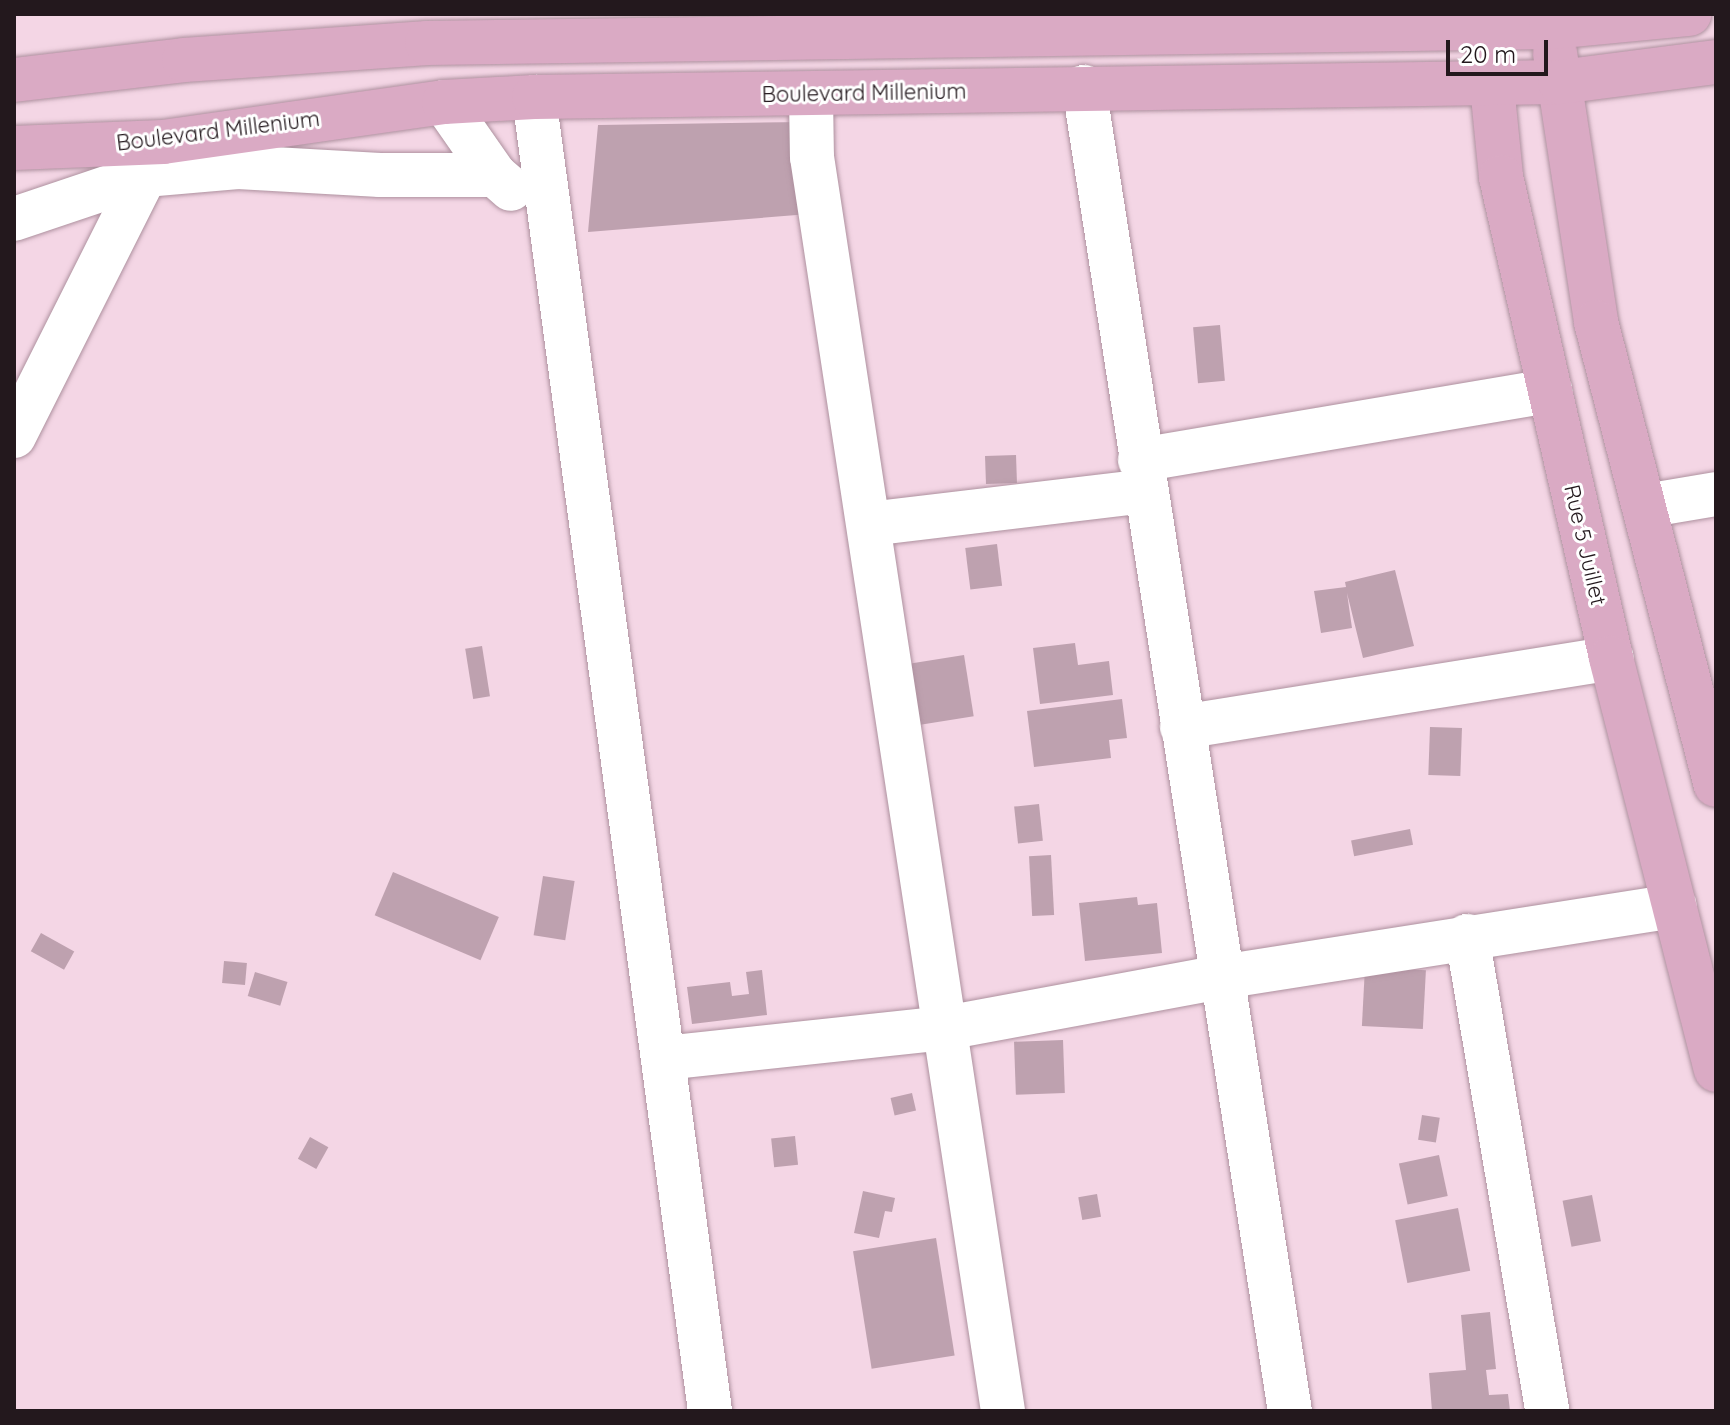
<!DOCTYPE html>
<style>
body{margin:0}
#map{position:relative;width:1730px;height:1425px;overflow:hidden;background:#f4d6e5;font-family:Quicksand,sans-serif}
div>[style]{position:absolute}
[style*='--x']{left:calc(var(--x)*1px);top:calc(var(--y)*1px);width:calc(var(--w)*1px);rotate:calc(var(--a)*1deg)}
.building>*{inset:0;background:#bea1af;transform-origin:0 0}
.roads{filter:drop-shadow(0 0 2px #ae919f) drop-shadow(0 0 2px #ae919f)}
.minor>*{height:44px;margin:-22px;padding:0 22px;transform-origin:22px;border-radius:22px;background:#fff}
.major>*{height:44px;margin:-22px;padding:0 22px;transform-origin:22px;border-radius:22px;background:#daaac4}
span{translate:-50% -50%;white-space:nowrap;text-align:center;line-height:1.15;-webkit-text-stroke:6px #fff;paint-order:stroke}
.street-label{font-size:22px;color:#23181d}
.frame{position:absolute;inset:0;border:16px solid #23181d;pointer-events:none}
.scale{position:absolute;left:1446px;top:40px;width:102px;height:36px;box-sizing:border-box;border:4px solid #23181d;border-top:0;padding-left:10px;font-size:24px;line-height:28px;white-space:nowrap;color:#23181d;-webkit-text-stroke:6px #fff;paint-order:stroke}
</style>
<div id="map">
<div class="building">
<i style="clip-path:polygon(804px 122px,809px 214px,588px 232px,598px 125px)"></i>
<i style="left:1220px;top:325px;width:56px;height:27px;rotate:85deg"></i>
<i style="left:1016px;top:455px;width:28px;height:31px;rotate:88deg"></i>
<i style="left:997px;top:544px;width:42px;height:32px;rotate:83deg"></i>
<i style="clip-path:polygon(1395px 570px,1414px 646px,1363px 658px,1347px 593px,1352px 628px,1321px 633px,1314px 591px,1346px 587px,1345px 582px)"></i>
<i style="clip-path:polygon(1075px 643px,1078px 665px,1109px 661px,1113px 695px,1040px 704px,1033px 648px)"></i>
<i style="left:482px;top:646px;width:51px;height:17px;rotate:81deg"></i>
<i style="left:964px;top:655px;width:62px;height:73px;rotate:81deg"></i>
<i style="clip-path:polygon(1122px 699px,1127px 738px,1109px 740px,1111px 758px,1034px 767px,1027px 711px)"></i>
<i style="left:1430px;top:727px;width:32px;height:48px;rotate:2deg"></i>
<i style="left:1039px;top:804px;width:37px;height:25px;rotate:84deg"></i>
<i style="left:1410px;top:829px;width:16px;height:60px;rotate:79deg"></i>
<i style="left:1051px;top:855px;width:60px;height:22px;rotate:87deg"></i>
<i style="left:393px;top:872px;width:115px;height:47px;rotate:23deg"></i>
<i style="left:543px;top:876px;width:32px;height:60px;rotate:9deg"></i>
<i style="clip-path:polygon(1137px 897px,1138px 905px,1157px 903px,1162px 953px,1085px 961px,1079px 903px)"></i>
<i style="left:41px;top:933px;width:38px;height:21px;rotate:29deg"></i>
<i style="left:224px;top:961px;width:23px;height:22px;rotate:5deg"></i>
<i style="left:1365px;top:967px;width:61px;height:59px;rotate:3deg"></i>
<i style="clip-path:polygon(762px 970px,767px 1015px,692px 1024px,687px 987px,730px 982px,732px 996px,749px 994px,746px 972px)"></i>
<i style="left:255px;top:972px;width:34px;height:25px;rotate:17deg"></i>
<i style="left:1063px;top:1040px;width:53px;height:49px;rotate:88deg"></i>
<i style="left:912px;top:1093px;width:18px;height:22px;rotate:77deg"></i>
<i style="left:1422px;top:1115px;width:18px;height:25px;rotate:9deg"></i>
<i style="left:795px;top:1136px;width:29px;height:24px;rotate:84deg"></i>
<i style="left:310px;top:1137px;width:21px;height:25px;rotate:29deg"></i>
<i style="left:1439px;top:1155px;width:42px;height:41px;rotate:78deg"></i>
<i style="clip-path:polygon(863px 1191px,895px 1198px,892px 1212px,885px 1211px,879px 1238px,854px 1233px)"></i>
<i style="left:1097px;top:1194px;width:23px;height:19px;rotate:80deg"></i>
<i style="left:1592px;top:1195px;width:47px;height:30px;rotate:79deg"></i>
<i style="left:1458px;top:1208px;width:64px;height:64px;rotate:79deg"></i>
<i style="left:936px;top:1238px;width:119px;height:84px;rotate:81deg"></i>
<i style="clip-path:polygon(1490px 1312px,1496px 1369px,1486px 1370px,1489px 1395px,1508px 1394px,1510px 1411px,1432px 1411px,1429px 1373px,1466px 1370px,1461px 1315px)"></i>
</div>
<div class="roads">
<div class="minor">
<i style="--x:1084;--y:87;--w:1340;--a:81.16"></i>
<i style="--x:811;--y:96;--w:61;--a:89.1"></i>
<i style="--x:812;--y:157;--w:1268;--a:81.34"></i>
<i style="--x:534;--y:97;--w:1326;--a:82.37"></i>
<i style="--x:444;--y:102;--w:89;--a:55.1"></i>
<i style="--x:495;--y:175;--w:21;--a:41"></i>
<i style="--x:14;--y:219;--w:138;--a:-18.6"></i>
<i style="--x:145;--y:175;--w:93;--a:-4.9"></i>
<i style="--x:238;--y:167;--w:142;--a:3.2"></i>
<i style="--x:380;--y:175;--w:115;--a:0"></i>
<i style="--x:14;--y:436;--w:309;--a:-63.3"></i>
<i style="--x:1140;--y:460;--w:416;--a:-9.6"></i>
<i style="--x:1645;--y:506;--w:72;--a:-9.6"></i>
<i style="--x:869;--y:524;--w:278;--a:-6.8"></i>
<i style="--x:1182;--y:727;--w:435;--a:-9.1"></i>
<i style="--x:1467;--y:936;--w:482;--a:80.4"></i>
<i style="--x:664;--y:1058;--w:283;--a:-6.1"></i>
<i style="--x:945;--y:1028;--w:281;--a:-10.5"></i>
<i style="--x:1221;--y:977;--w:459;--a:-8.9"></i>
</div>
<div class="major">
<i style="--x:1555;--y:53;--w:272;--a:81.3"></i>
<i style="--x:1596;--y:322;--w:478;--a:75.5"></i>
<i style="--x:1489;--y:56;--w:122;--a:84.3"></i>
<i style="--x:1501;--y:177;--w:493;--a:77.1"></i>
<i style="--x:1611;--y:658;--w:425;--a:75.7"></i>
<i style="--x:14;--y:80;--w:171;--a:-6.7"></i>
<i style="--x:184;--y:60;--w:244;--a:-4"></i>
<i style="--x:427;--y:43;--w:1124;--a:-0.82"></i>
<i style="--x:1551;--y:27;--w:139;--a:-5.4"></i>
<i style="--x:14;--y:148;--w:149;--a:-2.3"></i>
<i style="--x:163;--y:142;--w:284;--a:-8.1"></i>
<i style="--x:444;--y:102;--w:90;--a:-3.2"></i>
<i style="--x:534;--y:97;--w:1026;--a:-0.84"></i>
<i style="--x:1560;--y:82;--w:157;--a:-7.3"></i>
</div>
</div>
<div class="street-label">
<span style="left:864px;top:93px;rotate:-1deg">Boulevard Millenium</span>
<span style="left:218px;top:131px;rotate:-7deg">Boulevard Millenium</span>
<span style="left:1585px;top:545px;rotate:77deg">Rue 5 Juillet</span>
</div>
<div class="frame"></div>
<div class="scale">20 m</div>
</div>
